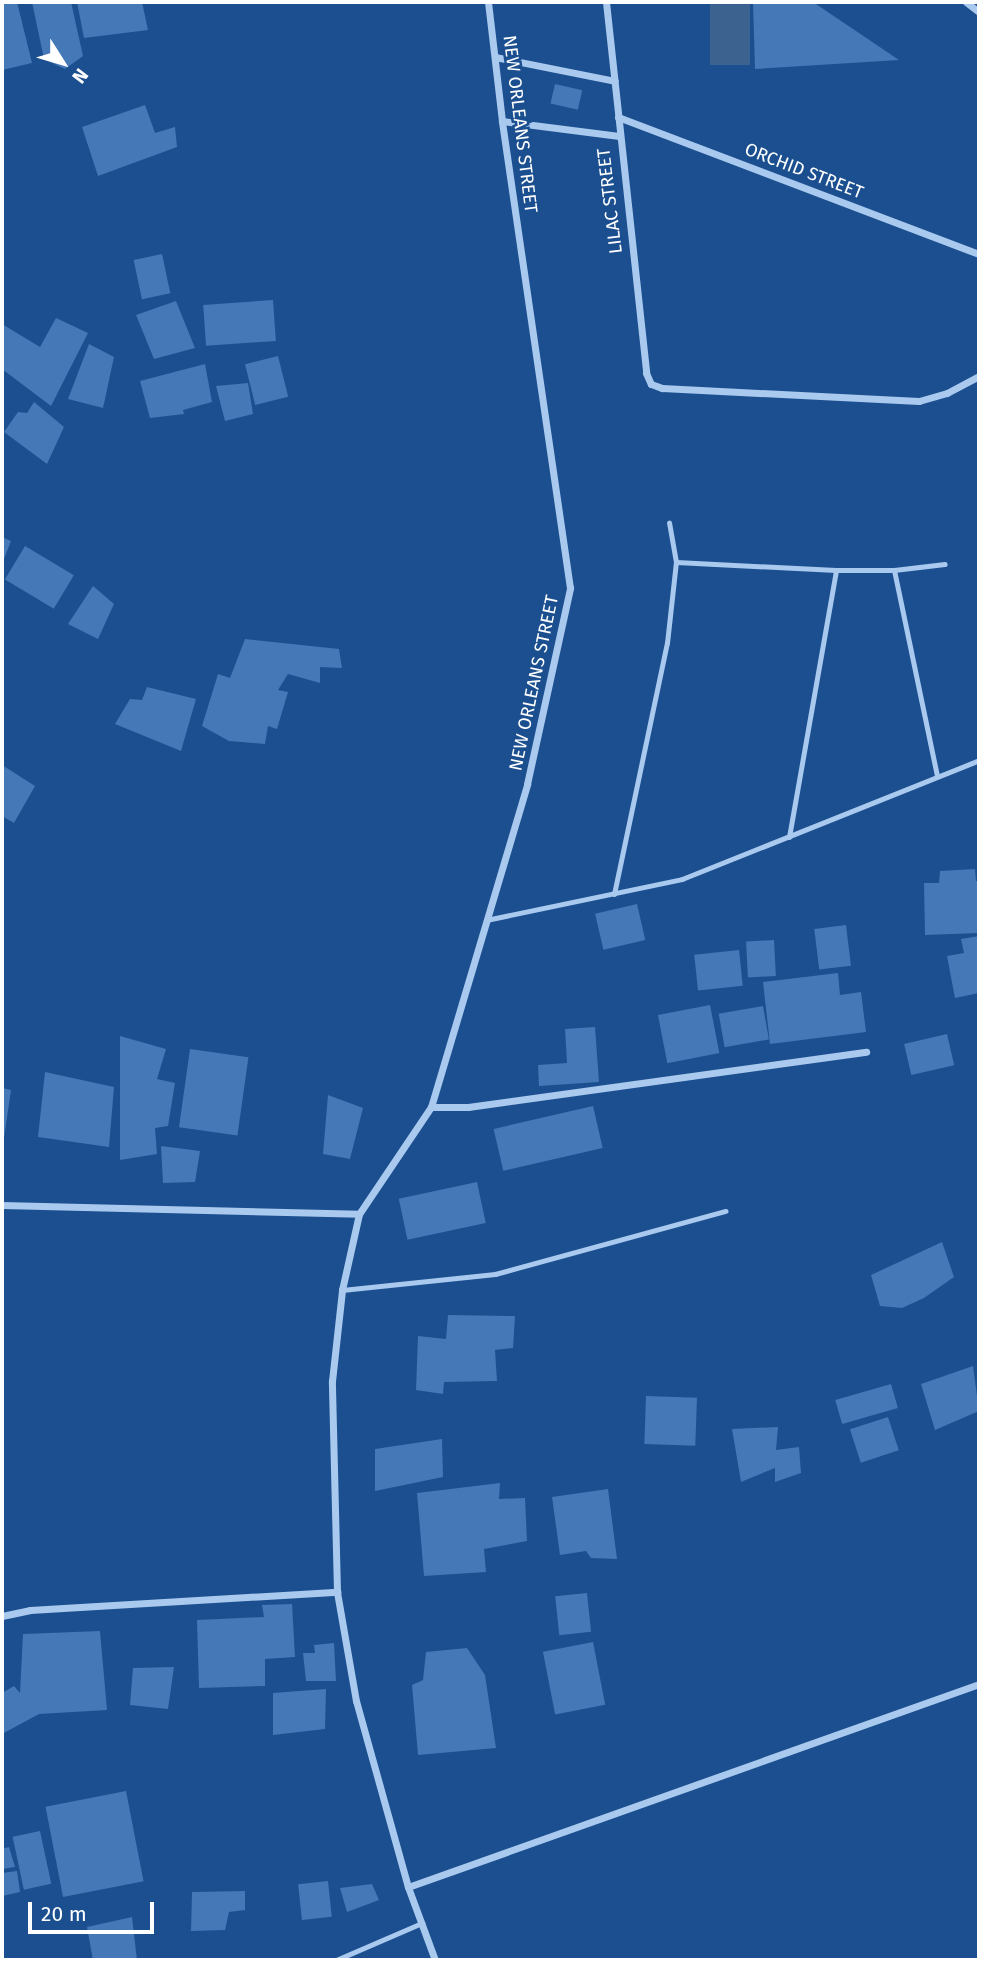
<!DOCTYPE html>
<style>
body{margin:0}
#map{position:relative;width:981px;height:1962px;overflow:hidden;background:#1b4f8f;font-family:"Fira Sans",sans-serif}
div>[style]{position:absolute}
[style*='--x']{left:calc(var(--x)*1px);top:calc(var(--y)*1px);width:calc(var(--w)*1px);rotate:calc(var(--a)*1deg)}
.water>*{inset:0;background:#3c6290;transform-origin:0 0}
.building>*{inset:0;background:#4478b7;transform-origin:0 0}
.lane>*{height:5px;margin:-2.5px;padding:0 2.5px;transform-origin:2.5px;border-radius:2.5px;background:#a9c9ee}
.street>*{height:7px;margin:-3.5px;padding:0 3.5px;transform-origin:3.5px;border-radius:3.5px;background:#a9c9ee}
span{translate:-50% -50%;white-space:nowrap;text-align:center;line-height:1.15;-webkit-text-stroke:5px #1b4f8f;paint-order:stroke}
.street-label{font-size:18px;color:#fff}
.frame{position:absolute;inset:0;border:4px solid #fff;pointer-events:none}
.north{position:absolute;left:28px;top:28px;width:70px;height:70px;-webkit-text-stroke:5px #1b4f8f;paint-order:stroke;rotate:127deg;font-size:19px;font-weight:700;line-height:28px;text-align:center;color:#fff}
.north::after{content:'';display:block;margin:auto;width:24px;height:32px;background:#fff;clip-path:polygon(50% 0,100% 100%,50% 72%,0 100%)}
.scale{position:absolute;left:28px;top:1902px;width:126px;height:32px;box-sizing:border-box;border:4px solid #fff;border-top:0;padding-left:9px;font-size:21px;line-height:24px;white-space:nowrap;color:#fff;-webkit-text-stroke:5px #1b4f8f;paint-order:stroke}
</style>
<div id="map">
<div class="water">
<i style="left:710px;top:2px;width:40px;height:63px"></i>
</div>
<div class="building">
<i style="clip-path:polygon(2px 2px,17px 2px,32px 63px,2px 70px)"></i>
<i style="clip-path:polygon(32px 2px,71px 2px,83px 56px,65px 69px,44px 59px)"></i>
<i style="clip-path:polygon(77px 2px,142px 2px,148px 30px,84px 38px)"></i>
<i style="clip-path:polygon(753px 2px,813px 2px,899px 60px,755px 69px)"></i>
<i style="left:555px;top:84px;width:28px;height:20px;rotate:13deg"></i>
<i style="clip-path:polygon(145px 105px,155px 133px,175px 127px,177px 147px,98px 176px,82px 127px)"></i>
<i style="left:162px;top:254px;width:40px;height:29px;rotate:78deg"></i>
<i style="left:273px;top:300px;width:41px;height:70px;rotate:86deg"></i>
<i style="clip-path:polygon(176px 301px,195px 348px,154px 359px,136px 315px)"></i>
<i style="clip-path:polygon(56px 318px,88px 333px,51px 406px,2px 369px,2px 324px,40px 347px)"></i>
<i style="clip-path:polygon(89px 344px,114px 357px,103px 408px,68px 399px)"></i>
<i style="left:278px;top:356px;width:42px;height:34px;rotate:76deg"></i>
<i style="clip-path:polygon(205px 364px,212px 402px,183px 410px,184px 414px,150px 418px,140px 381px)"></i>
<i style="clip-path:polygon(248px 383px,253px 414px,225px 421px,216px 386px)"></i>
<i style="clip-path:polygon(34px 402px,64px 427px,47px 464px,4px 432px,18px 412px,27px 413px)"></i>
<i style="clip-path:polygon(2px 537px,11px 541px,2px 564px)"></i>
<i style="left:25px;top:546px;width:57px;height:39px;rotate:31deg"></i>
<i style="clip-path:polygon(93px 586px,114px 604px,98px 639px,68px 624px)"></i>
<i style="clip-path:polygon(245px 639px,339px 649px,342px 668px,320px 667px,320px 683px,288px 674px,278px 690px,288px 692px,277px 729px,268px 726px,265px 744px,229px 741px,202px 726px,218px 674px,230px 678px)"></i>
<i style="clip-path:polygon(147px 687px,196px 699px,181px 751px,115px 724px,130px 699px,142px 700px)"></i>
<i style="clip-path:polygon(2px 765px,35px 786px,14px 823px,2px 816px)"></i>
<i style="clip-path:polygon(975px 869px,976px 881px,979px 881px,979px 933px,925px 935px,924px 883px,939px 883px,940px 871px)"></i>
<i style="left:637px;top:904px;width:37px;height:43px;rotate:77deg"></i>
<i style="left:846px;top:925px;width:41px;height:32px;rotate:83deg"></i>
<i style="clip-path:polygon(979px 936px,979px 993px,955px 998px,947px 956px,964px 953px,961px 939px)"></i>
<i style="left:774px;top:940px;width:36px;height:28px;rotate:87deg"></i>
<i style="left:739px;top:950px;width:36px;height:45px;rotate:84deg"></i>
<i style="clip-path:polygon(838px 973px,840px 995px,861px 992px,866px 1032px,770px 1044px,763px 982px)"></i>
<i style="left:710px;top:1005px;width:49px;height:53px;rotate:79deg"></i>
<i style="left:763px;top:1006px;width:34px;height:45px;rotate:80deg"></i>
<i style="clip-path:polygon(595px 1027px,599px 1082px,539px 1086px,538px 1065px,567px 1063px,565px 1029px)"></i>
<i style="left:947px;top:1034px;width:32px;height:44px;rotate:77deg"></i>
<i style="clip-path:polygon(120px 1036px,166px 1049px,157px 1079px,175px 1083px,168px 1126px,155px 1128px,157px 1154px,120px 1160px)"></i>
<i style="left:190px;top:1049px;width:59px;height:79px;rotate:8deg"></i>
<i style="clip-path:polygon(45px 1072px,114px 1087px,109px 1147px,38px 1137px)"></i>
<i style="clip-path:polygon(2px 1088px,11px 1090px,3px 1145px,2px 1145px)"></i>
<i style="clip-path:polygon(328px 1095px,363px 1108px,350px 1159px,323px 1154px)"></i>
<i style="left:593px;top:1106px;width:43px;height:102px;rotate:77deg"></i>
<i style="clip-path:polygon(161px 1146px,200px 1151px,195px 1182px,163px 1183px)"></i>
<i style="left:477px;top:1182px;width:42px;height:80px;rotate:78deg"></i>
<i style="clip-path:polygon(942px 1242px,954px 1277px,924px 1298px,902px 1308px,880px 1306px,871px 1275px)"></i>
<i style="clip-path:polygon(448px 1315px,515px 1316px,513px 1348px,495px 1350px,497px 1381px,444px 1382px,443px 1394px,416px 1390px,418px 1336px,446px 1339px)"></i>
<i style="clip-path:polygon(973px 1366px,979px 1411px,935px 1430px,921px 1384px)"></i>
<i style="left:891px;top:1384px;width:25px;height:58px;rotate:74deg"></i>
<i style="left:646px;top:1396px;width:51px;height:48px;rotate:2deg"></i>
<i style="left:888px;top:1417px;width:35px;height:40px;rotate:72deg"></i>
<i style="clip-path:polygon(778px 1427px,776px 1450px,799px 1447px,801px 1473px,775px 1482px,775px 1468px,741px 1482px,732px 1429px)"></i>
<i style="clip-path:polygon(442px 1439px,443px 1477px,375px 1491px,375px 1449px)"></i>
<i style="clip-path:polygon(500px 1483px,499px 1499px,525px 1498px,527px 1541px,484px 1549px,486px 1572px,424px 1576px,417px 1493px)"></i>
<i style="clip-path:polygon(608px 1489px,617px 1559px,591px 1558px,586px 1551px,560px 1555px,552px 1497px)"></i>
<i style="left:587px;top:1593px;width:39px;height:32px;rotate:84deg"></i>
<i style="clip-path:polygon(292px 1604px,295px 1657px,265px 1659px,265px 1686px,199px 1688px,197px 1620px,264px 1617px,262px 1605px)"></i>
<i style="clip-path:polygon(100px 1631px,107px 1710px,39px 1714px,2px 1734px,2px 1693px,14px 1686px,20px 1693px,23px 1634px)"></i>
<i style="left:593px;top:1642px;width:64px;height:51px;rotate:79deg"></i>
<i style="clip-path:polygon(334px 1643px,336px 1681px,306px 1681px,303px 1653px,315px 1653px,314px 1645px)"></i>
<i style="clip-path:polygon(467px 1648px,485px 1675px,496px 1748px,418px 1755px,412px 1685px,423px 1680px,426px 1652px)"></i>
<i style="clip-path:polygon(174px 1667px,168px 1709px,130px 1705px,133px 1668px)"></i>
<i style="clip-path:polygon(326px 1689px,325px 1729px,273px 1735px,273px 1693px)"></i>
<i style="left:126px;top:1791px;width:92px;height:82px;rotate:79deg"></i>
<i style="left:40px;top:1831px;width:54px;height:28px;rotate:78deg"></i>
<i style="clip-path:polygon(9px 1847px,15px 1867px,2px 1869px,2px 1849px)"></i>
<i style="clip-path:polygon(17px 1871px,20px 1892px,2px 1896px,2px 1873px)"></i>
<i style="left:328px;top:1881px;width:36px;height:30px;rotate:84deg"></i>
<i style="clip-path:polygon(372px 1884px,379px 1900px,347px 1912px,340px 1888px)"></i>
<i style="clip-path:polygon(245px 1891px,245px 1910px,229px 1912px,225px 1930px,191px 1931px,192px 1892px)"></i>
<i style="clip-path:polygon(132px 1917px,137px 1960px,93px 1960px,87px 1927px)"></i>
</div>
<div class="lane">
<i style="--x:676;--y:562;--w:160;--a:2.9"></i>
<i style="--x:836;--y:570;--w:58;--a:0"></i>
<i style="--x:894;--y:570;--w:51;--a:-6.7"></i>
<i style="--x:894;--y:570;--w:210;--a:78.2"></i>
<i style="--x:789;--y:837;--w:271;--a:-80"></i>
<i style="--x:614;--y:894;--w:257;--a:-78.1"></i>
<i style="--x:667;--y:643;--w:81;--a:-83.7"></i>
<i style="--x:676;--y:562;--w:40;--a:-100"></i>
<i style="--x:486;--y:920;--w:200;--a:-11.8"></i>
<i style="--x:682;--y:879;--w:320;--a:-21.8"></i>
<i style="--x:342;--y:1290;--w:154;--a:-6"></i>
<i style="--x:495;--y:1274;--w:239;--a:-15.3"></i>
<i style="--x:336;--y:1960;--w:94;--a:-23.3"></i>
</div>
<div class="street">
<i style="--x:606;--y:2;--w:373;--a:83.8"></i>
<i style="--x:646;--y:373;--w:12;--a:66"></i>
<i style="--x:651;--y:384;--w:12;--a:20"></i>
<i style="--x:662;--y:388;--w:257;--a:2.9"></i>
<i style="--x:919;--y:401;--w:29;--a:-16"></i>
<i style="--x:947;--y:393;--w:36;--a:-28"></i>
<i style="--x:966;--y:2;--w:16;--a:38"></i>
<i style="--x:495;--y:57;--w:122;--a:11.3"></i>
<i style="--x:618;--y:117;--w:386;--a:20.8"></i>
<i style="--x:502;--y:121;--w:118;--a:7.3"></i>
<i style="--x:431;--y:1107;--w:37;--a:0"></i>
<i style="--x:468;--y:1107;--w:402;--a:-7.9"></i>
<i style="--x:2;--y:1205;--w:357;--a:1.4"></i>
<i style="--x:2;--y:1616;--w:29;--a:-12"></i>
<i style="--x:30;--y:1610;--w:308;--a:-3.4"></i>
<i style="--x:408;--y:1887;--w:606;--a:-19.57"></i>
<i style="--x:435;--y:1960;--w:78;--a:-110.3"></i>
<i style="--x:408;--y:1887;--w:193;--a:-105.6"></i>
<i style="--x:356;--y:1701;--w:111;--a:-99.9"></i>
<i style="--x:337;--y:1592;--w:211;--a:-91.4"></i>
<i style="--x:332;--y:1381;--w:92;--a:-83.7"></i>
<i style="--x:342;--y:1290;--w:78;--a:-77.4"></i>
<i style="--x:359;--y:1214;--w:129;--a:-56.1"></i>
<i style="--x:431;--y:1107;--w:337;--a:-73.4"></i>
<i style="--x:527;--y:784;--w:201;--a:-77.6"></i>
<i style="--x:570;--y:588;--w:472;--a:-98.3"></i>
<i style="--x:502;--y:121;--w:120;--a:-96.7"></i>
</div>
<div class="street-label">
<span style="left:520px;top:124px;rotate:83deg">NEW ORLEANS STREET</span>
<span style="left:804px;top:171px;rotate:21deg">ORCHID STREET</span>
<span style="left:610px;top:201px;rotate:-97deg">LILAC STREET</span>
<span style="left:534px;top:683px;rotate:-78deg">NEW ORLEANS STREET</span>
</div>
<div class="frame"></div>
<div class="north">N</div>
<div class="scale">20 m</div>
</div>
